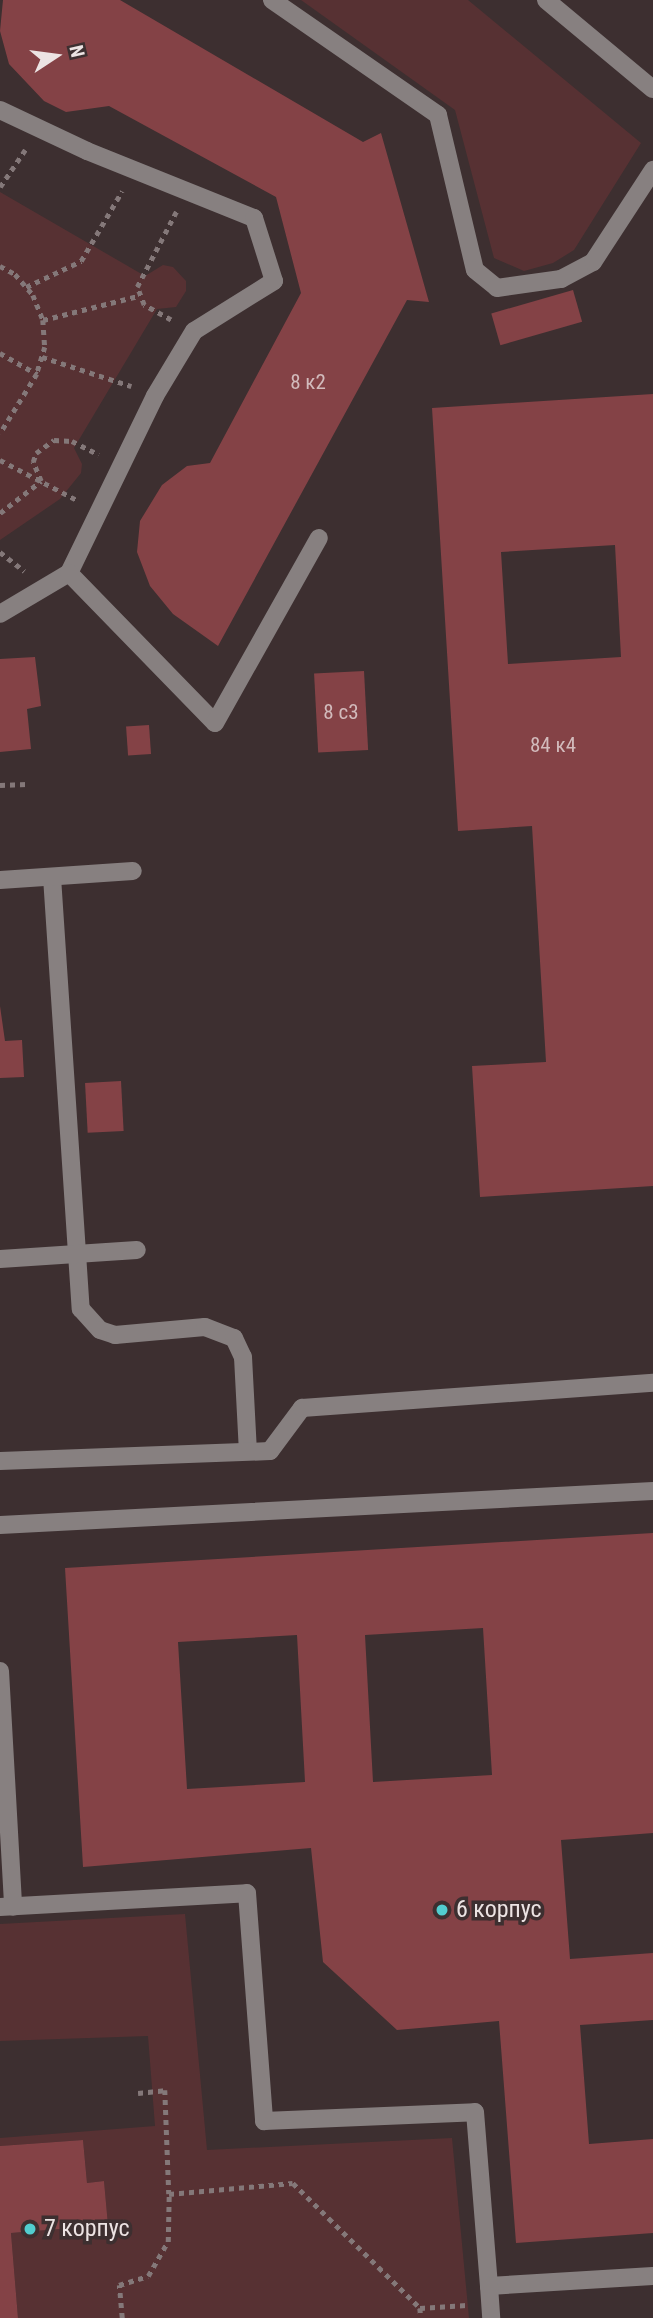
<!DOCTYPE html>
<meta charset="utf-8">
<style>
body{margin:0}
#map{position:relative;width:653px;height:2318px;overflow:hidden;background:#3d2f30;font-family:"Roboto Condensed",sans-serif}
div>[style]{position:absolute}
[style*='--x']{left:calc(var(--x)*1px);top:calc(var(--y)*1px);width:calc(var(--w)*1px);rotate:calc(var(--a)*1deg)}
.green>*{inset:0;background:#573133}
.building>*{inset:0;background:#844246;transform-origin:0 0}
.path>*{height:4.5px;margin-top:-2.25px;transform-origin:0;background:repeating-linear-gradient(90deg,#847879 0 5px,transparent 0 10px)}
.minor>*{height:18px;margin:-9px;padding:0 9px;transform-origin:9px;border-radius:9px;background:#878080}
.dots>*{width:19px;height:19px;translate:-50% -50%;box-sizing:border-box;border:4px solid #3d2f30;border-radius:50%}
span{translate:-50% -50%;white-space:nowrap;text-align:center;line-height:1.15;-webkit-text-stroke:7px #3d2f30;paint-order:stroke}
.number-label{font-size:21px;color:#d2bbbc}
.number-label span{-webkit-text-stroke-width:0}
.poi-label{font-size:24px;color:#ece3e3}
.left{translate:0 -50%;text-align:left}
.north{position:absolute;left:21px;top:21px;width:70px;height:70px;-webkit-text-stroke:5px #3d2f30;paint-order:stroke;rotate:77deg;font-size:19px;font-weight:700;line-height:28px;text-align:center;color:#ece3e3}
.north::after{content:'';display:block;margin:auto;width:24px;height:32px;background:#ece3e3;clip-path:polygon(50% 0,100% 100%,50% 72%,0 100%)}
</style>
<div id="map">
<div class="green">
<i style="clip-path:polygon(301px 0,468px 0,641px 143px,574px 250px,553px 263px,524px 271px,494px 258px,455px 110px)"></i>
<i style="clip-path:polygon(0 192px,145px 276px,163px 265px,173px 267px,186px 281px,186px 291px,176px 307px,157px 309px,74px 448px,82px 464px,81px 473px,60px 499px,0 540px)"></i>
<i style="clip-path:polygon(185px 1914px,207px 2150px,452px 2138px,469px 2318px,18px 2318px,11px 2233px,108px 2225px,104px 2181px,87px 2183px,83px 2140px,0 2146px,0 2138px,155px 2126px,148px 2036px,0 2041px,0 1924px)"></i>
</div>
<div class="building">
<i style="clip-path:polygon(3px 0,120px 0,363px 142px,381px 133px,429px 302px,407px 300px,218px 646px,173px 614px,150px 586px,137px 552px,140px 521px,162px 485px,187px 466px,210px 463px,301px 293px,276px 197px,109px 106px,66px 112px,44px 101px,9px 64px,0 31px)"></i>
<i style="left:573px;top:290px;width:33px;height:85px;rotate:74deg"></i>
<i style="clip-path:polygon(evenodd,653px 394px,653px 1186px,480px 1197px,472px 1066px,546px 1062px,532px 826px,458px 831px,432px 408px,653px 394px,615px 545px,621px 657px,508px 664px,501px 552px,615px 545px)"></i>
<i style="clip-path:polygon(35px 657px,41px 706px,27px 709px,31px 749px,0 752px,0 659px)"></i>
<i style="left:364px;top:671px;width:79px;height:50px;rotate:87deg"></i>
<i style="left:149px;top:725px;width:29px;height:23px;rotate:86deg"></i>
<i style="clip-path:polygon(0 1006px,5px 1041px,22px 1040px,24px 1077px,0 1078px)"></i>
<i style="left:121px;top:1081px;width:50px;height:36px;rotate:87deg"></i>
<i style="clip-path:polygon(evenodd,653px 1533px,653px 1833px,561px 1840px,570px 1959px,653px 1953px,653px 2020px,580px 2025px,589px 2144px,653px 2139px,653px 2233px,516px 2243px,499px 2021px,397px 2030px,323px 1962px,311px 1848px,83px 1867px,65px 1568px,653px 1533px,483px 1628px,492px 1775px,373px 1782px,365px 1635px,483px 1628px,653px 1533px,297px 1635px,305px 1782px,187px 1789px,178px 1642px,297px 1635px)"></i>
<i style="clip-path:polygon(83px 2140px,87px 2183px,104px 2181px,108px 2225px,11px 2233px,18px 2318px,0 2318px,0 2146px)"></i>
</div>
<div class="path">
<i style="--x:0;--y:187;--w:45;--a:-56"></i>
<i style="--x:0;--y:266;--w:17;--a:28"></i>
<i style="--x:15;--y:274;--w:28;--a:49"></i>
<i style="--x:33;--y:295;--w:27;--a:68"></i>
<i style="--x:43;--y:320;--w:27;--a:86"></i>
<i style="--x:45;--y:347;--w:28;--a:107"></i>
<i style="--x:37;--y:374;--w:70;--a:121.7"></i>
<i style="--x:26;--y:287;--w:61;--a:-25.3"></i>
<i style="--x:81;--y:261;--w:81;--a:-59.6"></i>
<i style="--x:43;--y:320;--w:98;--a:-14.2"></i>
<i style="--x:171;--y:320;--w:31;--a:-151"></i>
<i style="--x:144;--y:305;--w:19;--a:-111"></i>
<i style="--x:137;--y:287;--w:85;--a:-62.5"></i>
<i style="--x:0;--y:353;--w:43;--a:29.6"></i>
<i style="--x:42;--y:357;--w:94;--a:18"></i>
<i style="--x:0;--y:460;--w:87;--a:27.5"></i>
<i style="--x:41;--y:481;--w:21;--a:-113"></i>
<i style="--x:33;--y:462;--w:9;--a:-72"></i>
<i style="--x:36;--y:453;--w:22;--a:-36"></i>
<i style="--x:54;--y:440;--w:18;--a:3"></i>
<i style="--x:72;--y:441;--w:30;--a:27"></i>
<i style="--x:0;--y:513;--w:52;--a:-38"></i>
<i style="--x:0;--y:552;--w:31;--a:38"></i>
<i style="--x:0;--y:785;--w:27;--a:-2"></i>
<i style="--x:138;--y:2093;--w:27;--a:-6"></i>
<i style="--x:165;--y:2090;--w:104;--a:87.8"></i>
<i style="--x:420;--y:2308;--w:10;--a:84"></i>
<i style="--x:122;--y:2318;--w:33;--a:-95"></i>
<i style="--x:119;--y:2285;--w:30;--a:-17"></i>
<i style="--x:148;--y:2276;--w:39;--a:-60"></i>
<i style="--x:168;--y:2242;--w:48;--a:-88.8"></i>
<i style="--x:169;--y:2194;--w:124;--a:-5.1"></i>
<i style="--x:293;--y:2183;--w:178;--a:44.5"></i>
<i style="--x:420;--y:2308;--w:47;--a:-3.7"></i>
</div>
<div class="minor">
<i style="--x:272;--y:0;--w:202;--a:34.7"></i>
<i style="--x:438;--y:115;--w:159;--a:76.6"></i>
<i style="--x:475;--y:270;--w:28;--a:39"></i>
<i style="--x:497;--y:288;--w:65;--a:-8"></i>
<i style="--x:561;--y:279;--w:36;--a:-28"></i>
<i style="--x:593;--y:262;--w:110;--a:-56.9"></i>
<i style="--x:546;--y:0;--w:139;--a:39.8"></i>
<i style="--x:0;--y:110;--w:96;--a:25.2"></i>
<i style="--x:87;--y:151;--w:180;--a:21.9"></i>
<i style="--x:254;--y:218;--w:66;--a:72.4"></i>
<i style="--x:274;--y:281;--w:94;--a:148"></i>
<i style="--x:194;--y:331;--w:76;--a:121"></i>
<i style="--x:155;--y:396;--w:197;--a:115.9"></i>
<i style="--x:69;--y:573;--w:80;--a:149.3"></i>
<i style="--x:69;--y:573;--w:209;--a:45.8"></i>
<i style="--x:215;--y:723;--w:212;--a:-60.7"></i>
<i style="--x:52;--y:877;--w:433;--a:86.2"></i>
<i style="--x:81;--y:1309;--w:28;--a:48"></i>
<i style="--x:100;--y:1330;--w:16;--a:18"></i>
<i style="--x:115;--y:1335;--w:90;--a:-5.1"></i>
<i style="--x:205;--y:1327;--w:31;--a:21"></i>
<i style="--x:234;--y:1338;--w:21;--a:65"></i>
<i style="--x:243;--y:1357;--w:94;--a:87"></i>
<i style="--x:0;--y:880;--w:133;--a:-3.9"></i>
<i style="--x:0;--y:1259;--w:137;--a:-3.8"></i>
<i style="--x:0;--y:1461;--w:270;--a:-2.1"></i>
<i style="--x:270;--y:1451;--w:54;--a:-53.3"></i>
<i style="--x:302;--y:1408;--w:352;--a:-4.1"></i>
<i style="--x:0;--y:1525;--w:654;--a:-2.98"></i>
<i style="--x:0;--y:1671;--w:236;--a:86.8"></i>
<i style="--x:0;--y:1907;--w:247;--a:-3.2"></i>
<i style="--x:247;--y:1893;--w:229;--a:85.7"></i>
<i style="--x:264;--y:2121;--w:211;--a:-2.4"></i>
<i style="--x:475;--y:2112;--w:175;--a:85.4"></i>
<i style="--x:489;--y:2286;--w:164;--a:-3.5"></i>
<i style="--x:489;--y:2286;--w:32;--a:86"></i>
</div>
<div class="dots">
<i style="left:442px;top:1910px;background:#52cdcf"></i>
<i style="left:30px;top:2229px;background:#52cdcf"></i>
</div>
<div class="number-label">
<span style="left:308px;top:382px">8 к2</span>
<span style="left:341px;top:712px">8 с3</span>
<span style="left:553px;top:745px">84 к4</span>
</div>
<div class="poi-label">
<span class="left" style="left:456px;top:1910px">6 корпус</span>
<span class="left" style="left:44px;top:2229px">7 корпус</span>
</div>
<div class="north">N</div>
</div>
